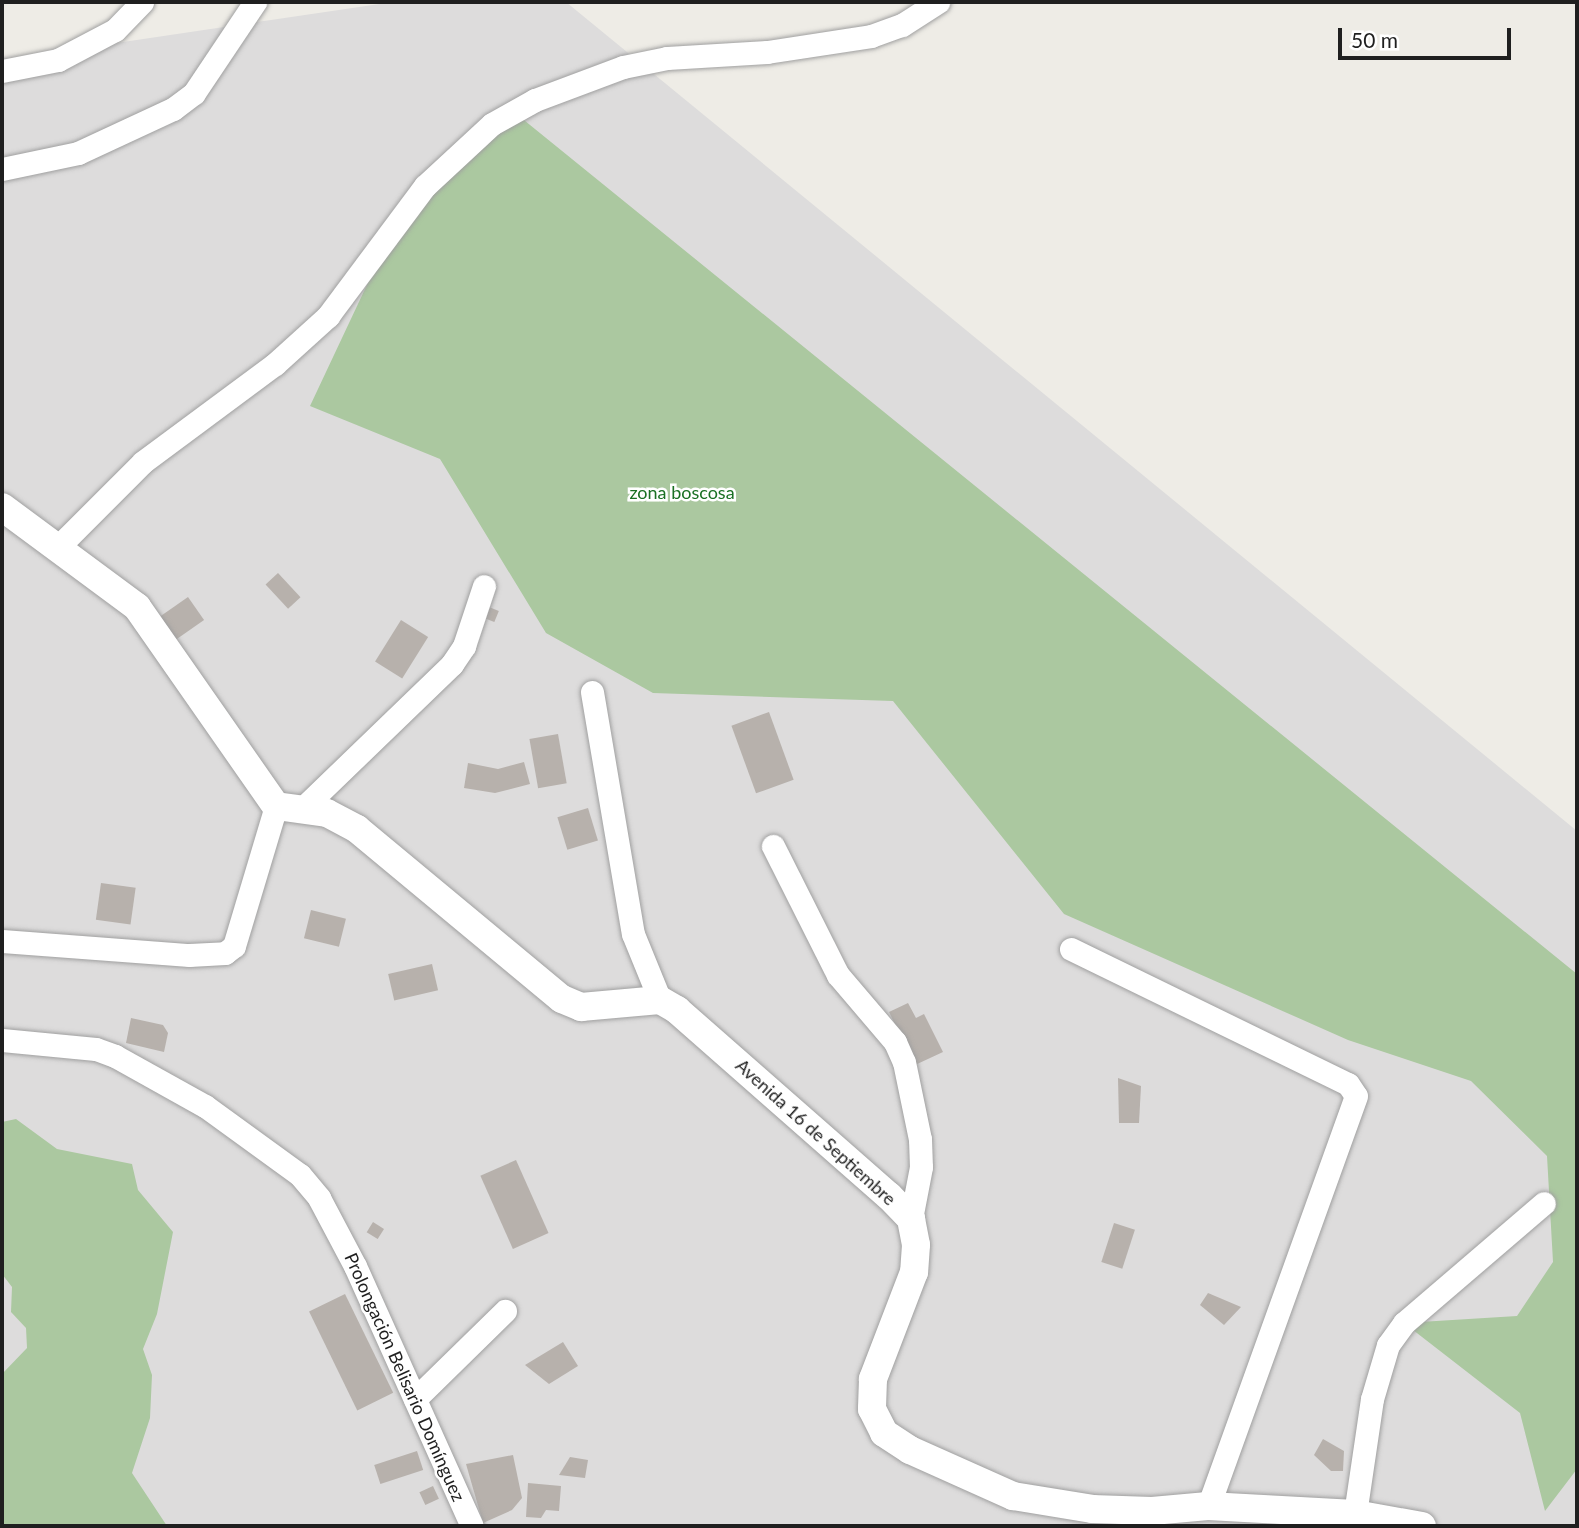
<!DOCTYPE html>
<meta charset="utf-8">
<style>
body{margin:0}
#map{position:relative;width:1579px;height:1528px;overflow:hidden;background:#eeece6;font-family:Lato,sans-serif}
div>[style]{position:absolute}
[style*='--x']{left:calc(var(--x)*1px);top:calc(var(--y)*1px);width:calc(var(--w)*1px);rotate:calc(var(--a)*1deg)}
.residential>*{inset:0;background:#dddcdc}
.forest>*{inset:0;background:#abc8a0}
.building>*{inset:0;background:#b7b1ac;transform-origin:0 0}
.roads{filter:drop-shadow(0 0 2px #a0a0a0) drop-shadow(0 0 2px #a0a0a0)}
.minor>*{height:23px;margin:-11.5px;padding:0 11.5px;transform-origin:11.5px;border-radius:11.5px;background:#fff}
.tertiary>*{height:28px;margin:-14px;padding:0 14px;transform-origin:14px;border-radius:14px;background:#fff}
span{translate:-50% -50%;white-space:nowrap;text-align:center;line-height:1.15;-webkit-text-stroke:5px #fff;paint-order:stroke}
.park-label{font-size:18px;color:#1a7023}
.street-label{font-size:18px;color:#1f1f1f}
.frame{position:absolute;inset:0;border:4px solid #1f1f1f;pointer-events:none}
.scale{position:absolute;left:1338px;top:28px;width:173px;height:32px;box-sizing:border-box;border:4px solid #1f1f1f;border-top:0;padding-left:9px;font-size:21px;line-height:24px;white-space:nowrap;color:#1f1f1f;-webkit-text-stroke:5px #fff;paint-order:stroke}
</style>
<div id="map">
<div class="residential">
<i style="clip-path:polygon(393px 2px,566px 2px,1577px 831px,1577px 1526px,2px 1526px,2px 60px)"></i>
</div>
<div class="forest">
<i style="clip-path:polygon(514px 112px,1577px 974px,1577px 1469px,1545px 1511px,1520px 1413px,1404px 1323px,1517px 1316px,1553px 1262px,1547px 1156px,1471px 1081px,1348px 1040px,1064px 914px,893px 701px,653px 693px,546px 633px,440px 459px,310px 406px,397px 221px)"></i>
<i style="clip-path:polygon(16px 1119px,57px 1149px,132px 1164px,138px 1190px,173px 1232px,157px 1314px,143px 1349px,152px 1375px,150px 1418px,132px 1473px,167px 1526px,2px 1526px,2px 1374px,27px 1348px,26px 1328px,11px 1312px,12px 1287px,2px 1274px,2px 1122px)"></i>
</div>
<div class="building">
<i style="left:278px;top:573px;width:33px;height:17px;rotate:47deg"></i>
<i style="left:188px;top:597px;width:28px;height:35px;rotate:55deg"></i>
<i style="left:484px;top:605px;width:16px;height:12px;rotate:22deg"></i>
<i style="left:401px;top:620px;width:32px;height:49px;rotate:32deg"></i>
<i style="left:769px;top:712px;width:72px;height:40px;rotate:70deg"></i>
<i style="left:558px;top:734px;width:50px;height:29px;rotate:80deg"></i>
<i style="clip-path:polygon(524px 762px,530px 784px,495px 793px,464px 788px,468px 763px,498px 769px)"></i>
<i style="left:588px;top:808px;width:34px;height:32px;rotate:73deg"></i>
<i style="left:101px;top:883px;width:35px;height:37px;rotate:8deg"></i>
<i style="left:311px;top:910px;width:36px;height:29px;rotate:14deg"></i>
<i style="left:432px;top:964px;width:27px;height:45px;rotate:77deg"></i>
<i style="clip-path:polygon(908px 1003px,916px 1018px,924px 1014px,943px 1052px,915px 1065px,889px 1012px)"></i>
<i style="clip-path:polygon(131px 1018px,163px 1025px,168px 1033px,164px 1052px,126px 1043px)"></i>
<i style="clip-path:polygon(1118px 1078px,1141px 1086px,1139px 1123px,1119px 1123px)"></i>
<i style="left:516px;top:1160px;width:80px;height:39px;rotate:66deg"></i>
<i style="left:373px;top:1222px;width:13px;height:12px;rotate:32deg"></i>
<i style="left:1114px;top:1223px;width:22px;height:41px;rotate:18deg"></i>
<i style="clip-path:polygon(1208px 1293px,1241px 1307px,1224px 1325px,1200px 1305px)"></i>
<i style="left:345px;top:1294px;width:110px;height:40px;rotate:64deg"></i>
<i style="clip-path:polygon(563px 1342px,578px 1366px,549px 1384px,525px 1365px)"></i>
<i style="clip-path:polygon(1323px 1439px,1344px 1451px,1343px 1471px,1331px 1471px,1314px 1455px)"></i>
<i style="left:417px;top:1451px;width:20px;height:45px;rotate:72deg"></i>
<i style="clip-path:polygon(513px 1455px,522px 1498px,512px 1510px,483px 1523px,466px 1464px)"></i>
<i style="clip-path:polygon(570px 1457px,588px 1460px,585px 1478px,559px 1475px)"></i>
<i style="clip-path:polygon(528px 1483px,561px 1486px,559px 1511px,546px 1510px,541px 1518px,526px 1517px)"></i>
<i style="left:433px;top:1486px;width:14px;height:15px;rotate:65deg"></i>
</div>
<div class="roads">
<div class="minor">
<i style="--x:2;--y:71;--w:57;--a:-11.1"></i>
<i style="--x:58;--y:60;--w:64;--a:-27.8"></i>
<i style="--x:115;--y:30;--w:39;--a:-46"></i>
<i style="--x:2;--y:169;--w:78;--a:-11.9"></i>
<i style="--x:78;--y:153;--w:105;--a:-24.9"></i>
<i style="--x:173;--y:109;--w:26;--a:-37"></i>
<i style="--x:194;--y:93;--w:110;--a:-56.2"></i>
<i style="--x:58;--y:547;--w:120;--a:-45"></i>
<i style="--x:143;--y:462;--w:164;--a:-36.6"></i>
<i style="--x:275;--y:364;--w:72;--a:-42.2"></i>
<i style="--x:328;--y:316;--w:162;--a:-53.3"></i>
<i style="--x:425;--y:186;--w:91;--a:-42.8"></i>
<i style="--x:492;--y:124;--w:49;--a:-29.2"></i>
<i style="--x:535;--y:100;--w:94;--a:-20.6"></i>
<i style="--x:623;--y:67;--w:45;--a:-11.6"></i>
<i style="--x:667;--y:58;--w:100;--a:-3.4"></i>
<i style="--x:767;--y:52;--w:105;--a:-8.7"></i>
<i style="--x:871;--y:36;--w:33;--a:-20"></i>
<i style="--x:902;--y:25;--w:43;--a:-32.6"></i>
<i style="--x:592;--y:692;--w:245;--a:80.4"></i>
<i style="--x:633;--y:934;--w:71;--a:67.8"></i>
<i style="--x:304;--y:807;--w:206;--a:-44"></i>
<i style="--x:452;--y:664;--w:22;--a:-56"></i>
<i style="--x:464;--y:646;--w:63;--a:-71.6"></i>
<i style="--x:773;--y:846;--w:144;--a:63.3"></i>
<i style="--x:838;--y:975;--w:88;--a:49.6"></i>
<i style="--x:895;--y:1042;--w:22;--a:66"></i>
<i style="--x:904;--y:1062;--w:79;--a:78.3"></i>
<i style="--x:920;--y:1139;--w:28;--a:88"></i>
<i style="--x:921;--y:1167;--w:53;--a:100.9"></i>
<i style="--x:2;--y:941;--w:188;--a:4.3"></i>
<i style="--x:189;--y:955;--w:36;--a:-3"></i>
<i style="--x:225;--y:953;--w:11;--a:-38"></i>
<i style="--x:234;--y:946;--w:146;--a:-73.3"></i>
<i style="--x:1071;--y:949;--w:308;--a:26"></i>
<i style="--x:1348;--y:1084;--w:14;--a:56"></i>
<i style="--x:1356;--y:1096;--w:436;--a:109.8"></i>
<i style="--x:2;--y:1040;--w:94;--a:5.5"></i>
<i style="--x:96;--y:1049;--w:20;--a:20"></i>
<i style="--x:115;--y:1056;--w:103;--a:29.1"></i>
<i style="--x:205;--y:1106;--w:117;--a:36"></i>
<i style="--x:300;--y:1175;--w:30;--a:50"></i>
<i style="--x:319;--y:1198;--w:77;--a:62.1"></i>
<i style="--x:355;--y:1266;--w:285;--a:65.8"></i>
<i style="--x:415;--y:1399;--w:126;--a:-44.4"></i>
<i style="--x:1355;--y:1514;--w:116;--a:-81.6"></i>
<i style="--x:1372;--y:1399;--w:56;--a:-73.5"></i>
<i style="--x:1388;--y:1345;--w:27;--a:-54"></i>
<i style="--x:1404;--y:1323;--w:184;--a:-40.6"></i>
</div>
<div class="tertiary">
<i style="--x:2;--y:507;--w:168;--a:36.5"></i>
<i style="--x:137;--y:607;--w:243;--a:55.1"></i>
<i style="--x:276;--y:806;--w:51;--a:7.8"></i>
<i style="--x:327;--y:813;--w:34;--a:28"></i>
<i style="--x:357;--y:829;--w:266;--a:39.7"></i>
<i style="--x:562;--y:999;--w:21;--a:23"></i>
<i style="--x:581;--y:1007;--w:79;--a:-5.1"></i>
<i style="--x:660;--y:1000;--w:20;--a:30"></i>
<i style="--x:677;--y:1010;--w:282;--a:41.3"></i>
<i style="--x:889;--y:1196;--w:32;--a:46"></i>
<i style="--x:911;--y:1219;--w:26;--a:79"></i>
<i style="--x:916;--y:1245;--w:27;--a:94"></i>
<i style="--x:914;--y:1272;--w:115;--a:111"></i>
<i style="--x:873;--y:1379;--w:30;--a:92"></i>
<i style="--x:872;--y:1409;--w:27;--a:63"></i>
<i style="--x:884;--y:1433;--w:31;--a:33"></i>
<i style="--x:910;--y:1450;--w:113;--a:24.1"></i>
<i style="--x:1013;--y:1496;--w:80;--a:9.3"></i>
<i style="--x:1092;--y:1509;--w:60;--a:1.9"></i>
<i style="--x:1152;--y:1511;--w:56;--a:-5.1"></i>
<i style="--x:1208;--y:1506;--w:147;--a:3.1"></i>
<i style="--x:1355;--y:1514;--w:68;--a:10.2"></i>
</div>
</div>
<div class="park-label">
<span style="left:682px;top:492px">zona boscosa</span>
</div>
<div class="street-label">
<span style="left:816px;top:1132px;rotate:42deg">Avenida 16 de Septiembre</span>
<span style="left:405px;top:1377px;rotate:66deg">Prolongación Belisario Domínguez</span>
</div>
<div class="frame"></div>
<div class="scale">50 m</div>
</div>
